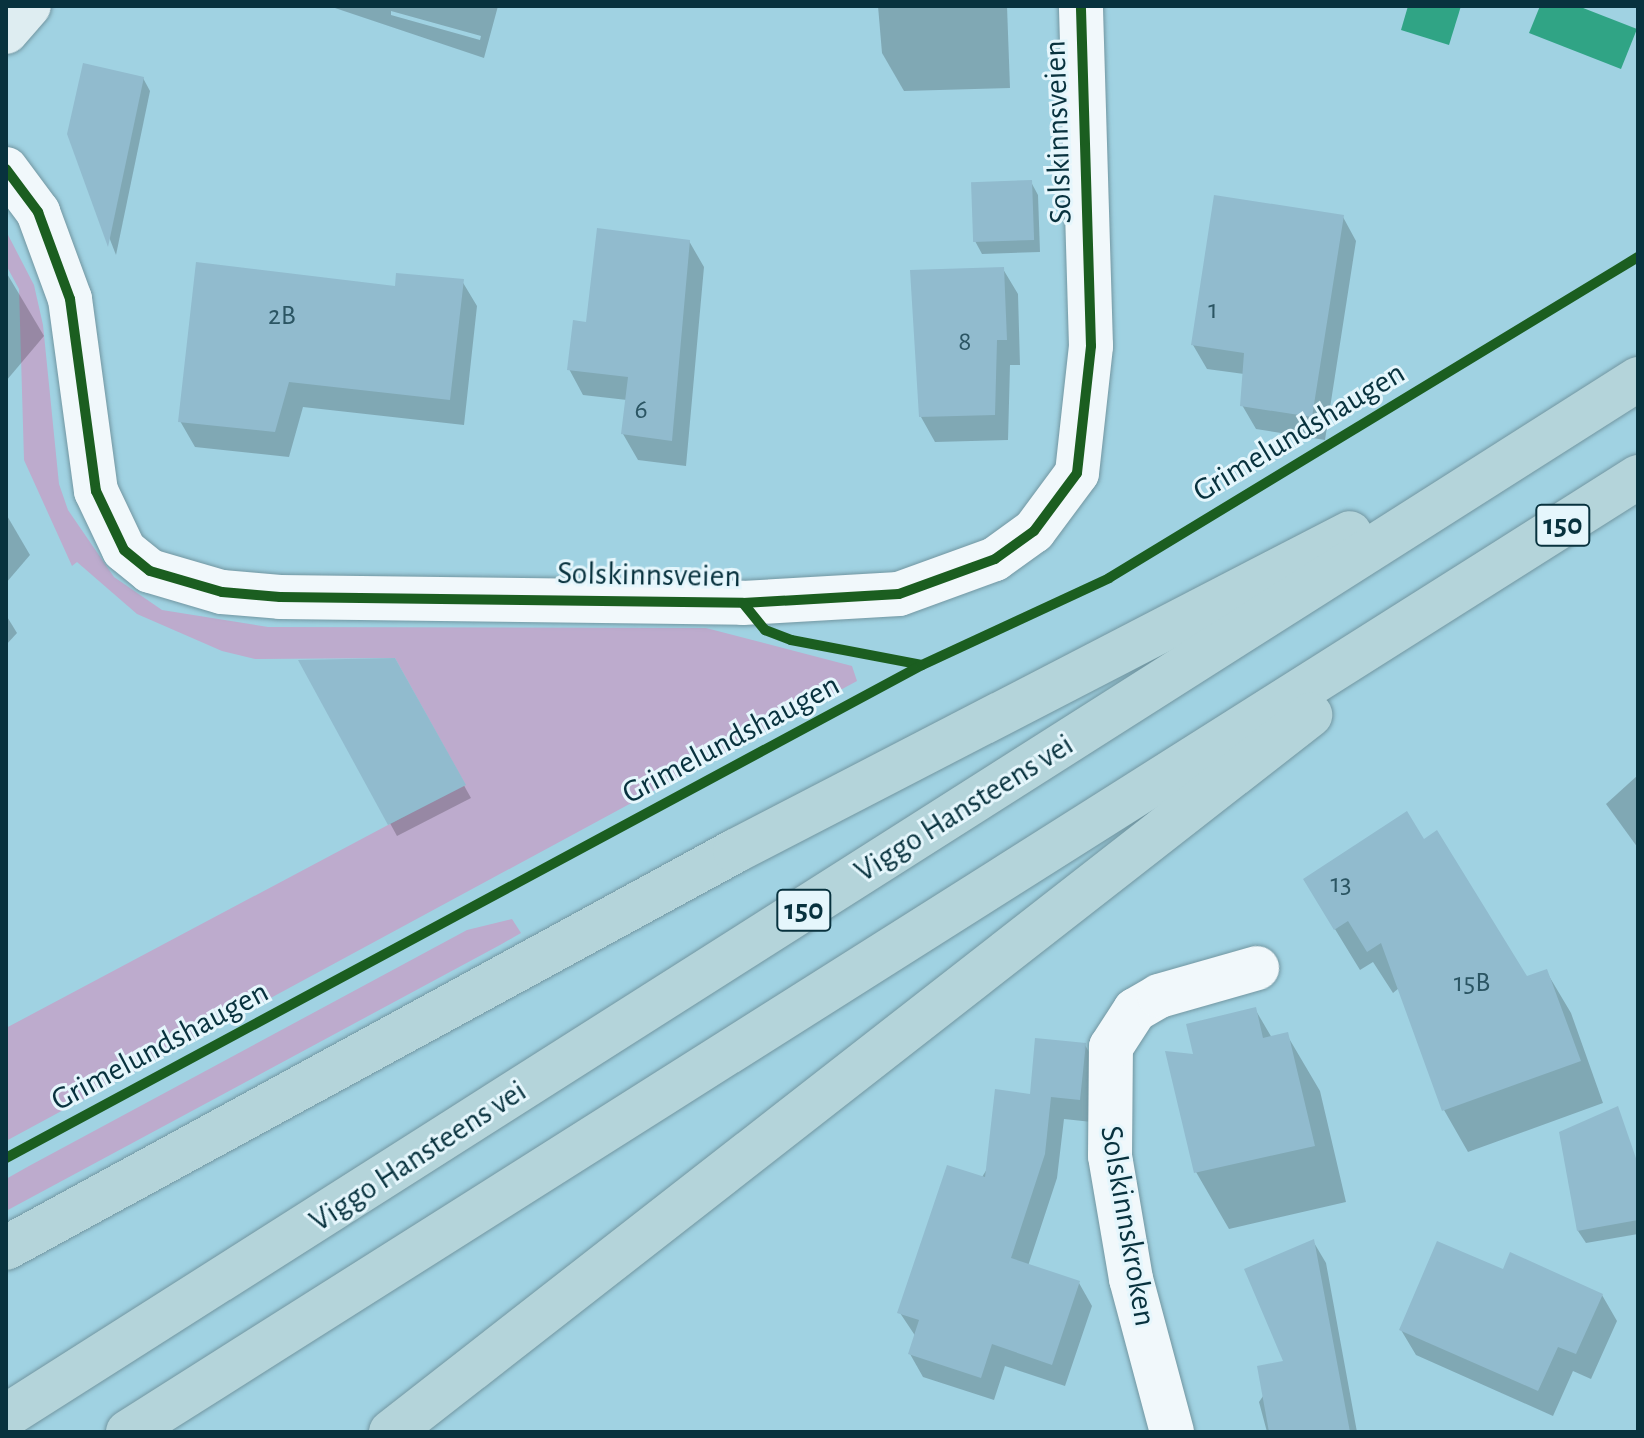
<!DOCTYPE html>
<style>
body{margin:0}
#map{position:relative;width:1644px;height:1438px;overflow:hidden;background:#a0d2e2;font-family:"Alegreya Sans",sans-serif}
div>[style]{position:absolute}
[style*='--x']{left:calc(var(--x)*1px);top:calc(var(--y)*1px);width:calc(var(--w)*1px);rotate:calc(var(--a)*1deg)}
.green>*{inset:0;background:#bdabcd}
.water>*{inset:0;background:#30a485}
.shadow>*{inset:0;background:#0003}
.building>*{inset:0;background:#91bbce;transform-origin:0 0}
.roads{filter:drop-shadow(0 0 2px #7296a1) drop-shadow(0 0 2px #7296a1)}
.street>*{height:44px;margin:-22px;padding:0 22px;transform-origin:22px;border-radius:22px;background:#f1f8fb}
.secondary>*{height:44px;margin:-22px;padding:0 22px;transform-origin:22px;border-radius:22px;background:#deedf1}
.highway>*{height:44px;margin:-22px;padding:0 22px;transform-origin:22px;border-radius:22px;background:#b4d4da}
.cycleway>*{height:10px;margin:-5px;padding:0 5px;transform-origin:5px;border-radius:5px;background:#1b5e20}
span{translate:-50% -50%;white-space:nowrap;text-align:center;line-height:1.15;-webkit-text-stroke:6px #e5f6fc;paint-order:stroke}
.number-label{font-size:28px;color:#2b5563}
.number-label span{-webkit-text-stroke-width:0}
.shield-label span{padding:2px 6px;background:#e5f6fc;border:2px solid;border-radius:6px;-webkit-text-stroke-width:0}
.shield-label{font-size:30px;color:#08323e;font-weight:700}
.street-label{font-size:32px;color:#08323e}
.frame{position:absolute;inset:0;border:8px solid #08323e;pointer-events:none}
</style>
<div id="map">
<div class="green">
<i style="clip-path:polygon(6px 231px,34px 285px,43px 325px,59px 484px,68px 510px,114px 577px,162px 610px,268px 627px,706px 628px,852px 666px,857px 681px,6px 1141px,6px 1028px,465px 784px,395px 658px,255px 659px,222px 651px,137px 614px,77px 562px,72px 566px,24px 460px,19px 289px,6px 265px)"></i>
<i style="clip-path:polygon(512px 919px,521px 933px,500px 945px,6px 1211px,6px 1179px,29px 1166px,467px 930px)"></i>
</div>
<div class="water">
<i style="clip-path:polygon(1408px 6px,1461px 6px,1449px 45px,1401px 30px)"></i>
<i style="clip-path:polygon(1540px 6px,1578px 6px,1637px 29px,1621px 69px,1529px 33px)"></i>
</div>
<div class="shadow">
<i style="clip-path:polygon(evenodd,329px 6px,498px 6px,484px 58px,329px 6px,391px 11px,481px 36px,480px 40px,391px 15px,391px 11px)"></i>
<i style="clip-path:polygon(878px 6px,1007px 6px,1010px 88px,904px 91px,882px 53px)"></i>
<i style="clip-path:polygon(143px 78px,150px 91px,116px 255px,69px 134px)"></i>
<i style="clip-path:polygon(1031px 182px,1038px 195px,1040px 252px,982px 254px,975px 241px)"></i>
<i style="clip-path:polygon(1343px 217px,1356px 241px,1325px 440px,1256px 429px,1242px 405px,1244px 374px,1207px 369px,1193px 345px)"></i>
<i style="clip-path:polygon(689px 241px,704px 267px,686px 466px,638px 460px,623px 434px,627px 400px,583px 395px,569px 369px,587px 324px)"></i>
<i style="clip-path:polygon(1003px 269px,1018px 294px,1020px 365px,1010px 365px,1008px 440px,935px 442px,921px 417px)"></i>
<i style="clip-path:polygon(6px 272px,44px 336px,6px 381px)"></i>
<i style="clip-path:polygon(462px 281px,477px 306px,464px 425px,303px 407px,289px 457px,195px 447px,180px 421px,396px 288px)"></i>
<i style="clip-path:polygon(6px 514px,30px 555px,6px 583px)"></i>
<i style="clip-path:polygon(6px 615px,17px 633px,6px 645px)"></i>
<i style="clip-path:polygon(394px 660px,471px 798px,397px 836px,302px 662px)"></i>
<i style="clip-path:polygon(1638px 775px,1638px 848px,1606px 804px)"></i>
<i style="clip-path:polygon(1424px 841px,1526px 978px,1546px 971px,1571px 1013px,1603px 1103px,1468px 1152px,1444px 1110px,1399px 988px,1393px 993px,1373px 962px,1360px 970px,1330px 921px)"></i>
<i style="clip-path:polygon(1255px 1009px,1272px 1038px,1287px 1035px,1320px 1091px,1346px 1202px,1229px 1229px,1196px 1172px,1195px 1056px)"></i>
<i style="clip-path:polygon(1085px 1045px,1098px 1068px,1092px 1122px,1064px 1119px,1057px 1178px,1028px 1266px,1079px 1283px,1092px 1306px,1065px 1386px,1005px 1366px,994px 1400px,923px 1377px,910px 1354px,916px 1337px,900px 1313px,1031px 1096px)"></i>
<i style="clip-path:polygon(1617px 1109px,1638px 1172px,1638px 1234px,1586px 1243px,1578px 1231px)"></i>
<i style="clip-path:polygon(1313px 1241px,1326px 1263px,1357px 1432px,1267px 1432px,1259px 1402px,1286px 1362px)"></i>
<i style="clip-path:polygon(1504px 1272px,1602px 1295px,1617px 1321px,1591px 1379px,1573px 1371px,1553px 1416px,1416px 1355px,1401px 1330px)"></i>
</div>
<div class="building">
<i style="clip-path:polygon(83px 63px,144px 77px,108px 247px,67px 134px)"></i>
<i style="left:1032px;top:180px;width:60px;height:61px;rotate:88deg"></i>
<i style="clip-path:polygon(1214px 195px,1344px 215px,1312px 417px,1240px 406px,1244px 353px,1191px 345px)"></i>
<i style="clip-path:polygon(597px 228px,690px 240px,672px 441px,621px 434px,628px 377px,567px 370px,573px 320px,586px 322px)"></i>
<i style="clip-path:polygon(196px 262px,395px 286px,396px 273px,464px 279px,450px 400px,289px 382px,275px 432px,178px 422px)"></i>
<i style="clip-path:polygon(1004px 267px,1007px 340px,997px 340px,995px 415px,919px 417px,910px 270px)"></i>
<i style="clip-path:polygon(395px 658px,466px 785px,388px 825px,298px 660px)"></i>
<i style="clip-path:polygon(1407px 811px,1424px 839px,1437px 830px,1527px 976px,1547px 969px,1581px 1061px,1442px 1111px,1381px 943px,1367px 952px,1348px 921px,1334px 930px,1303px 879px)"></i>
<i style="clip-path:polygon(1256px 1007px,1263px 1038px,1288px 1032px,1315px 1146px,1194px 1173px,1165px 1051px,1193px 1054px,1186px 1024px)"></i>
<i style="clip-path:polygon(1035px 1038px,1086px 1043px,1080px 1100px,1051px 1097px,1045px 1154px,1011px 1258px,1080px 1281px,1052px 1365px,992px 1344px,981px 1378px,908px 1354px,919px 1320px,897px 1313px,947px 1165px,985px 1177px,995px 1089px,1030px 1094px)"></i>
<i style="clip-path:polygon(1618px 1106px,1638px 1164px,1638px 1220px,1577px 1231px,1559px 1132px)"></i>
<i style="clip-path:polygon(1314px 1239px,1350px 1432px,1269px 1432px,1257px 1366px,1283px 1361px,1244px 1269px)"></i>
<i style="clip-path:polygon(1437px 1241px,1503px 1269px,1510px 1252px,1603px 1294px,1576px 1354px,1558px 1347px,1538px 1391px,1399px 1330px)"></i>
</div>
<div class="roads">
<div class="street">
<i style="--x:6;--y:169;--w:54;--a:53.3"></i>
<i style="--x:38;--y:212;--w:93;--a:69.8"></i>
<i style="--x:70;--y:299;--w:194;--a:82.3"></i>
<i style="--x:96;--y:491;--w:65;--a:64.6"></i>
<i style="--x:124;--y:550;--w:33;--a:39"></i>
<i style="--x:150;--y:571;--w:75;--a:16.3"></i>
<i style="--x:222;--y:592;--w:58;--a:4.9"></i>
<i style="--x:280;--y:597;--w:463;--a:0.7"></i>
<i style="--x:743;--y:603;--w:156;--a:-3.3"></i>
<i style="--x:899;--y:594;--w:102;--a:-20"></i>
<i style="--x:995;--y:559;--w:48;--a:-35.7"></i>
<i style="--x:1034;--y:531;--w:72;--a:-53.4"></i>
<i style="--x:1077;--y:473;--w:128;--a:-83.7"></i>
<i style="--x:1091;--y:346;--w:340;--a:-91.7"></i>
<i style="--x:1172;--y:1432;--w:158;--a:-105"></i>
<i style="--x:1131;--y:1279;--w:125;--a:-99.7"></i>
<i style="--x:1110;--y:1156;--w:109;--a:-89.5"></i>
<i style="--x:1111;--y:1047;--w:44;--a:-57"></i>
<i style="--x:1135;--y:1010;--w:28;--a:-30"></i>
<i style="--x:1159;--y:996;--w:102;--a:-15.9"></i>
</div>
<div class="secondary">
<i style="--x:6;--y:32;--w:35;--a:-49"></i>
</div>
<div class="highway">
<i style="--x:6;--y:1248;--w:830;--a:-28.57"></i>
<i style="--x:735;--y:851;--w:692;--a:-27.34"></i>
<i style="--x:6;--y:1416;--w:1934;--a:-32.43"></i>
<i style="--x:128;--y:1432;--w:1787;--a:-32.31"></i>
<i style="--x:391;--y:1432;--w:1166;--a:-37.96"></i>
</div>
</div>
<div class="cycleway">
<i style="--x:6;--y:169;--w:54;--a:53.3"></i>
<i style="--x:38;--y:212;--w:93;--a:69.8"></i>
<i style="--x:70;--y:299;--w:194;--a:82.3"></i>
<i style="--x:96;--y:491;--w:65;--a:64.6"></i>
<i style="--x:124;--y:550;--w:33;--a:39"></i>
<i style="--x:150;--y:571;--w:75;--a:16.3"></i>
<i style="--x:222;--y:592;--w:58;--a:4.9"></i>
<i style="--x:280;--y:597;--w:463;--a:0.7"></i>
<i style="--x:743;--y:603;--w:156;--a:-3.3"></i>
<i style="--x:899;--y:594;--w:102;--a:-20"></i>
<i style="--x:995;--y:559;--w:48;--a:-35.7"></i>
<i style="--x:1034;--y:531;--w:72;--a:-53.4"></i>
<i style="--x:1077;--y:473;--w:128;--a:-83.7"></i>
<i style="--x:1091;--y:346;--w:340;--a:-91.7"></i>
<i style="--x:743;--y:603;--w:35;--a:51"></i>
<i style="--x:765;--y:630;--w:28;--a:21"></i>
<i style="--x:791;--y:640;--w:133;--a:10.8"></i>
<i style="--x:6;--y:1158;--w:1040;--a:-28.29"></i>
<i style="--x:922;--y:665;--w:206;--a:-24.9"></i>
<i style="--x:1109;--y:578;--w:619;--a:-31.25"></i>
</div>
<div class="number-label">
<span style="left:1213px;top:310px">1</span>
<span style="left:282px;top:316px">2B</span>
<span style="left:965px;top:342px">8</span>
<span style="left:641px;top:410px">6</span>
<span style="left:1341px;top:884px">13</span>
<span style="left:1472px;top:983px">15B</span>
</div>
<div class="shield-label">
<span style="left:1563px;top:525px">150</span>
<span style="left:804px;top:910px">150</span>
</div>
<div class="street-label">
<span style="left:1058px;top:132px;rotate:-92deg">Solskinnsveien</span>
<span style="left:1299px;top:432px;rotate:-31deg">Grimelundshaugen</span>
<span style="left:649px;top:575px;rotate:1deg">Solskinnsveien</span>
<span style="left:731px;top:739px;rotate:-28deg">Grimelundshaugen</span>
<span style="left:964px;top:808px;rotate:-32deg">Viggo Hansteens vei</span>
<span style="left:160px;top:1046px;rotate:-28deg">Grimelundshaugen</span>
<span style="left:418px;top:1156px;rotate:-33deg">Viggo Hansteens vei</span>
<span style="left:1128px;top:1226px;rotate:80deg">Solskinnskroken</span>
</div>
<div class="frame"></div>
</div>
